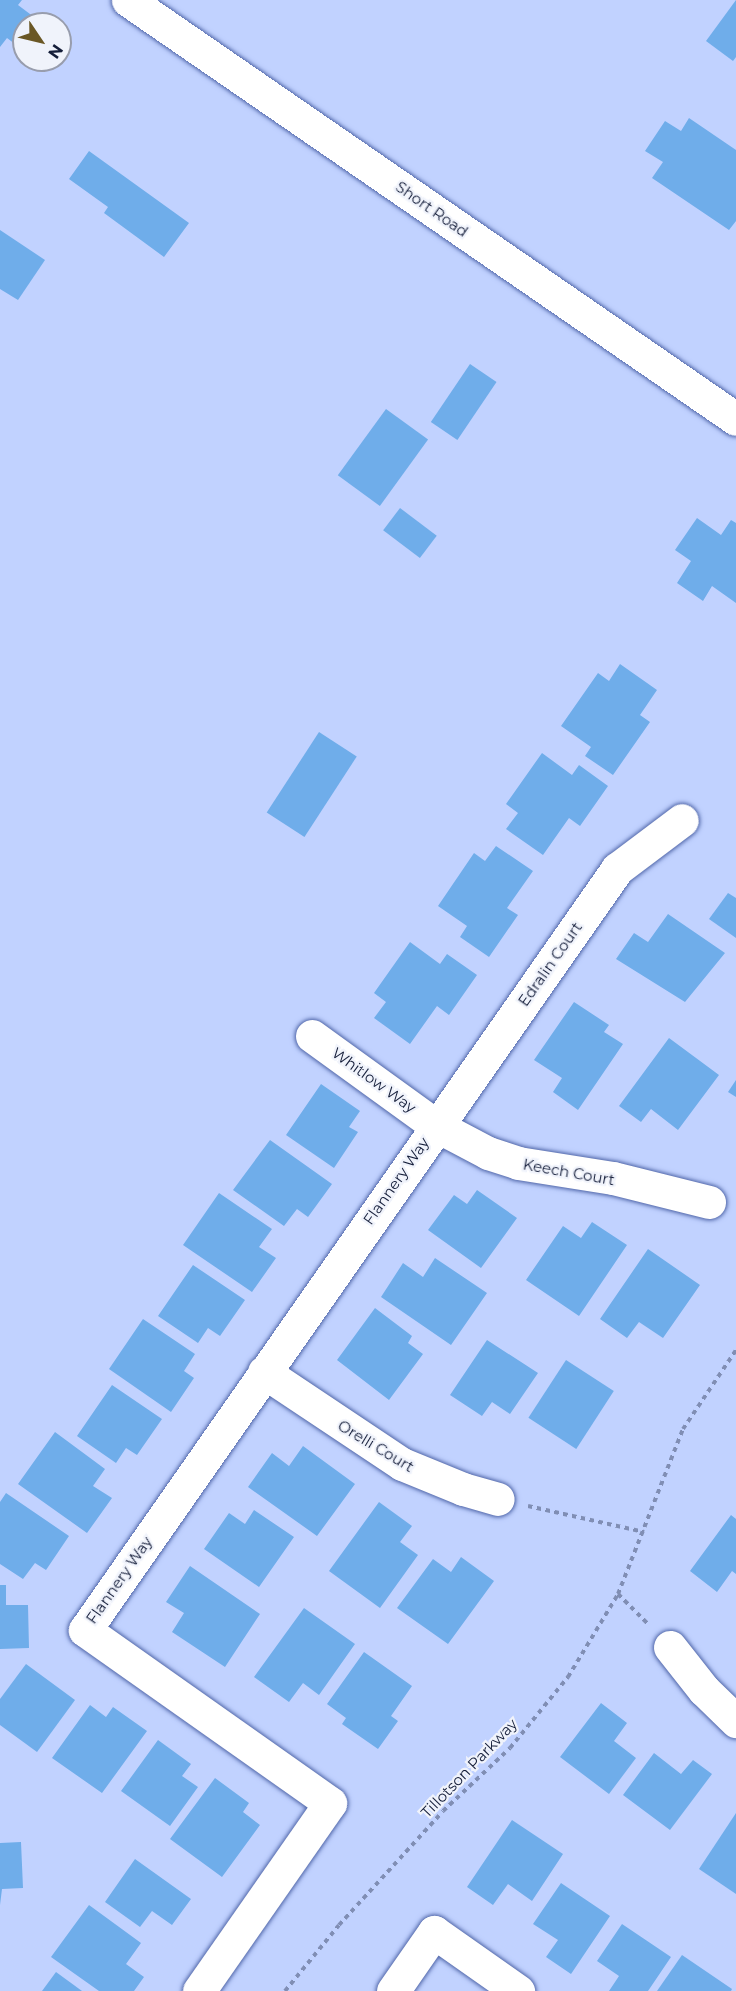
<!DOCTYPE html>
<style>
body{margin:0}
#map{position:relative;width:736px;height:1991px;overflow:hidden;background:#c1d2ff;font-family:Montserrat,sans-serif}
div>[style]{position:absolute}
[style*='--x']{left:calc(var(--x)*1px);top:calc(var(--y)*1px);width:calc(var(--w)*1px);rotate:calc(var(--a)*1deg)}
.building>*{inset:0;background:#6fadea;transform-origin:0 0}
.path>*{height:4px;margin-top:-2px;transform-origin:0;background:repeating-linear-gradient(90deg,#808eb4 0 4.5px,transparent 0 9px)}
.roads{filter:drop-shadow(0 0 2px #5167aa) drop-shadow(0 0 2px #5167aa)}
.street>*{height:33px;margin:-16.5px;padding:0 16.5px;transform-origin:16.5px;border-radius:16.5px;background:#fff}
span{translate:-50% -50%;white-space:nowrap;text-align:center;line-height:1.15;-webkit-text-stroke:4.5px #f0f3fb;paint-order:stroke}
.street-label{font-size:15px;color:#141d39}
.north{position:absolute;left:12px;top:12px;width:60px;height:60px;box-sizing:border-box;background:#f0f3fb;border:2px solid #989dad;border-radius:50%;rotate:125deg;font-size:16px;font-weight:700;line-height:24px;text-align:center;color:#141d39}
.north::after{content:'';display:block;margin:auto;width:21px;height:27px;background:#6a5725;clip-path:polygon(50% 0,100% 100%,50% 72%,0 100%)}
</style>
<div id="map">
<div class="building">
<i style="clip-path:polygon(0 0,22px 0,18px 5px,34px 17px,24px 24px,15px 44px,7px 38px,0 47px)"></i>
<i style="clip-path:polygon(736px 0,736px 57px,733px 61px,706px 41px)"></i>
<i style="clip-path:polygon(689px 118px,736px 150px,736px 221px,729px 230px,652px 178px,663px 162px,645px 151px,665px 121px,681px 131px)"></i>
<i style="clip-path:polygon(89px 151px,189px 223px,164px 257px,104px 213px,108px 207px,69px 179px)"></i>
<i style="clip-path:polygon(0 230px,45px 260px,18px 300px,0 289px)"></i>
<i style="left:470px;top:364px;width:32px;height:70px;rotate:34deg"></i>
<i style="left:386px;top:409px;width:52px;height:82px;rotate:36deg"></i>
<i style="left:400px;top:508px;width:46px;height:28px;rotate:37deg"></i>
<i style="clip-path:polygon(697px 518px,721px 535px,731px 520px,736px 523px,736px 603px,712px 586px,703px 601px,677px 583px,691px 561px,675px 550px)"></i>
<i style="clip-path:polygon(620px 664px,657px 690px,640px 715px,650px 722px,613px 775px,585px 756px,591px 747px,561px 726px,598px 673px,609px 681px)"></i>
<i style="left:319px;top:732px;width:45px;height:96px;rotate:33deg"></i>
<i style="clip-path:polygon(542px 753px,572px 775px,579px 765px,608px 786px,580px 826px,569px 818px,543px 855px,506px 829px,518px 813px,506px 804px)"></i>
<i style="clip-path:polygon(496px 846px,533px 871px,507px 908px,518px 915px,489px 957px,460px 937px,467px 926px,438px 906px,474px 853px,485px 861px)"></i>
<i style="clip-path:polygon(728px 893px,736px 898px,736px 938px,709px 919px)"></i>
<i style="clip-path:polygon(668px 914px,725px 953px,685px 1002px,616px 959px,634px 933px,648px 942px)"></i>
<i style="clip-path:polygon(410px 942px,440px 964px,447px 954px,477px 975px,449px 1015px,437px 1006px,410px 1044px,374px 1018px,386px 1002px,374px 993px)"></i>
<i style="clip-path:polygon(574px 1002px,609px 1025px,604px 1032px,623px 1044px,578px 1110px,553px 1092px,562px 1078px,534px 1060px)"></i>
<i style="clip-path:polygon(669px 1038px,719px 1075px,678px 1130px,651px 1109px,641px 1122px,619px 1106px)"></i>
<i style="clip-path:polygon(736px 1080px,736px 1097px,728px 1092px)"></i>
<i style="clip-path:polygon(321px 1084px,360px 1111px,349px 1127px,358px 1132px,334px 1168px,286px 1135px)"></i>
<i style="clip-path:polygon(270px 1140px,332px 1184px,308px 1217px,297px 1209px,284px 1226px,233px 1190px)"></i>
<i style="clip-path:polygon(477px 1190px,517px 1218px,481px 1268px,428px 1230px,454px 1195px,467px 1204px)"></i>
<i style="clip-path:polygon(219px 1193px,272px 1229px,259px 1247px,276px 1258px,252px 1292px,183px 1245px)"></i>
<i style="clip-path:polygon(592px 1222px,627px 1245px,579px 1316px,526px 1280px,563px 1226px,581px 1238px)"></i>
<i style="clip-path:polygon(648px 1249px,700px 1285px,663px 1338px,639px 1322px,627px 1338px,600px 1319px)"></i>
<i style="clip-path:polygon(435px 1258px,487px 1293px,451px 1345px,381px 1297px,403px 1263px,423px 1277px)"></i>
<i style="clip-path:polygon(193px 1265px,245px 1300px,220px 1336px,208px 1328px,198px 1343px,158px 1316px)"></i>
<i style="clip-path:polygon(375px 1308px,412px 1336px,408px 1343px,423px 1354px,389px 1400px,337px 1360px)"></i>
<i style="clip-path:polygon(143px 1319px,195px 1354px,184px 1371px,194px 1378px,171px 1412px,109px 1369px)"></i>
<i style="clip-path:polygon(487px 1340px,538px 1373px,510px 1414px,492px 1402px,482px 1416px,450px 1395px)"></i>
<i style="left:566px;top:1360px;width:57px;height:69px;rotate:33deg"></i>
<i style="clip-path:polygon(112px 1385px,162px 1419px,137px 1455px,126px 1448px,116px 1463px,77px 1436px)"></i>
<i style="clip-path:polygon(55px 1432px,105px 1469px,93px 1486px,112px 1498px,87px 1533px,18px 1484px)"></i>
<i style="clip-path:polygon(303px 1446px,355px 1484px,317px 1536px,248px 1487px,272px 1453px,289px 1466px)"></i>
<i style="clip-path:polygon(6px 1493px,69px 1536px,46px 1570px,35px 1563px,23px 1579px,0 1564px,0 1502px)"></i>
<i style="clip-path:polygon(379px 1502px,412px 1526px,400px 1542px,418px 1555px,380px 1608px,329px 1571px)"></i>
<i style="clip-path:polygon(254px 1510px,294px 1537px,259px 1587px,204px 1549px,229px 1513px,245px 1524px)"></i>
<i style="clip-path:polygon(731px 1515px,736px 1519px,736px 1574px,732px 1571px,717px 1592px,690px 1571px)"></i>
<i style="clip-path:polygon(461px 1557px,494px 1581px,448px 1644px,397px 1608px,433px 1559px,451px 1572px)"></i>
<i style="clip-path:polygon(190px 1566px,260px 1614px,225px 1667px,172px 1632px,184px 1613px,166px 1602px)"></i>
<i style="clip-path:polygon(0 1585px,6px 1585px,6px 1605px,28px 1605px,29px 1648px,0 1649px)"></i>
<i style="clip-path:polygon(304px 1608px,355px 1644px,319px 1695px,303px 1683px,289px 1702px,254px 1677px)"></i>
<i style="clip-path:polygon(364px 1652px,412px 1686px,391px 1716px,398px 1721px,378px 1749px,342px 1724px,346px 1718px,327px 1704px)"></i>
<i style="clip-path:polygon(26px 1664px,75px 1700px,37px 1752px,0 1725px,0 1699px)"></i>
<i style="clip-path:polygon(601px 1703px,627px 1723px,614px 1741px,636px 1758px,609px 1794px,560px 1757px)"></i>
<i style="clip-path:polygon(90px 1705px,106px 1717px,113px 1707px,147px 1731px,102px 1793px,52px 1758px)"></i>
<i style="clip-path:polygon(158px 1740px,191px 1764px,182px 1776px,198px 1787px,170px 1826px,121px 1791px)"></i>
<i style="clip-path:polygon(654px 1753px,681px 1774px,693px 1760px,712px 1774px,670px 1830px,623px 1795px)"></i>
<i style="clip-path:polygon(215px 1778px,249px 1803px,243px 1812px,260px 1825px,222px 1877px,170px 1839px)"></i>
<i style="clip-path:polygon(736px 1813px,736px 1894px,699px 1869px)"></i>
<i style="clip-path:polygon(512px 1820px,563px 1854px,532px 1901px,508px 1884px,493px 1905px,467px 1887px)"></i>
<i style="clip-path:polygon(21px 1842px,23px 1888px,2px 1889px,0 1905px,0 1843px)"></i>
<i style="clip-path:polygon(135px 1859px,191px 1899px,172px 1925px,152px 1911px,140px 1927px,105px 1902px)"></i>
<i style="clip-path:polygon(561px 1883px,610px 1916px,571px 1974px,546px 1957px,558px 1940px,533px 1924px)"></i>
<i style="clip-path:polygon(89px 1905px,141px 1943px,126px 1964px,144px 1977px,134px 1991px,99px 1991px,51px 1957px)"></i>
<i style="clip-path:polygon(622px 1924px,671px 1957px,648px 1991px,609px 1991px,619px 1976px,597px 1961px)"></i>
<i style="clip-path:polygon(682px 1955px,732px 1989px,731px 1991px,657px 1991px)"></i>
<i style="clip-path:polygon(56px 1972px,82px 1991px,42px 1991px)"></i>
</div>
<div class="path">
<i style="--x:528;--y:1506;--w:119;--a:12.6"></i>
<i style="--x:618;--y:1594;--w:44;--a:45"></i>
<i style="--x:285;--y:1991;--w:85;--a:-50.7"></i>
<i style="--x:339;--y:1925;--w:154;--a:-47.6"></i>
<i style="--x:443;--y:1811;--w:92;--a:-43.2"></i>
<i style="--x:510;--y:1748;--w:92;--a:-50.8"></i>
<i style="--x:568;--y:1677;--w:97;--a:-58.9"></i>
<i style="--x:618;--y:1594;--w:177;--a:-68.5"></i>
<i style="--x:683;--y:1429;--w:95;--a:-56.1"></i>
</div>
<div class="roads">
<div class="street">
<i style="--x:128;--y:0;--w:738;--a:34.57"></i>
<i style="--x:312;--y:1036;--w:152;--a:35.9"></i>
<i style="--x:435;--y:1125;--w:60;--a:27.8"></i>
<i style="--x:488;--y:1153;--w:32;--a:18"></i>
<i style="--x:518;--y:1163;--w:96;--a:9"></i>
<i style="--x:613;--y:1178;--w:99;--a:14"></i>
<i style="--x:264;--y:1372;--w:166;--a:33.7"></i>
<i style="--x:402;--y:1464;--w:66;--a:22.3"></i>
<i style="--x:463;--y:1489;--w:36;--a:16"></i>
<i style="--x:670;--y:1647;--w:55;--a:51.7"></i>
<i style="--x:704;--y:1690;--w:45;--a:44.1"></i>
<i style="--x:199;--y:1991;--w:229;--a:-55.1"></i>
<i style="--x:330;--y:1803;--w:300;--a:-144.8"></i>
<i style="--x:85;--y:1630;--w:929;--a:-55.04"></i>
<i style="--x:617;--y:869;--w:81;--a:-37"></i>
<i style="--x:393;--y:1991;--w:72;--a:-55.2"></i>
<i style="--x:434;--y:1932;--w:103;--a:35.1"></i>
</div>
</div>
<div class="street-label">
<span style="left:432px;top:209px;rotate:35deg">Short Road</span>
<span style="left:550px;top:964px;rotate:-55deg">Edralin Court</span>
<span style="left:374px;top:1080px;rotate:36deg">Whitlow Way</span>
<span style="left:569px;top:1172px;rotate:10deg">Keech Court</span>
<span style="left:396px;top:1181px;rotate:-55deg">Flannery Way</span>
<span style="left:376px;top:1446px;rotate:31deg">Orelli Court</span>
<span style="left:119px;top:1580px;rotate:-55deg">Flannery Way</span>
<span style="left:469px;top:1768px;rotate:-46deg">Tillotson Parkway</span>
</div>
<div class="north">N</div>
</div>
